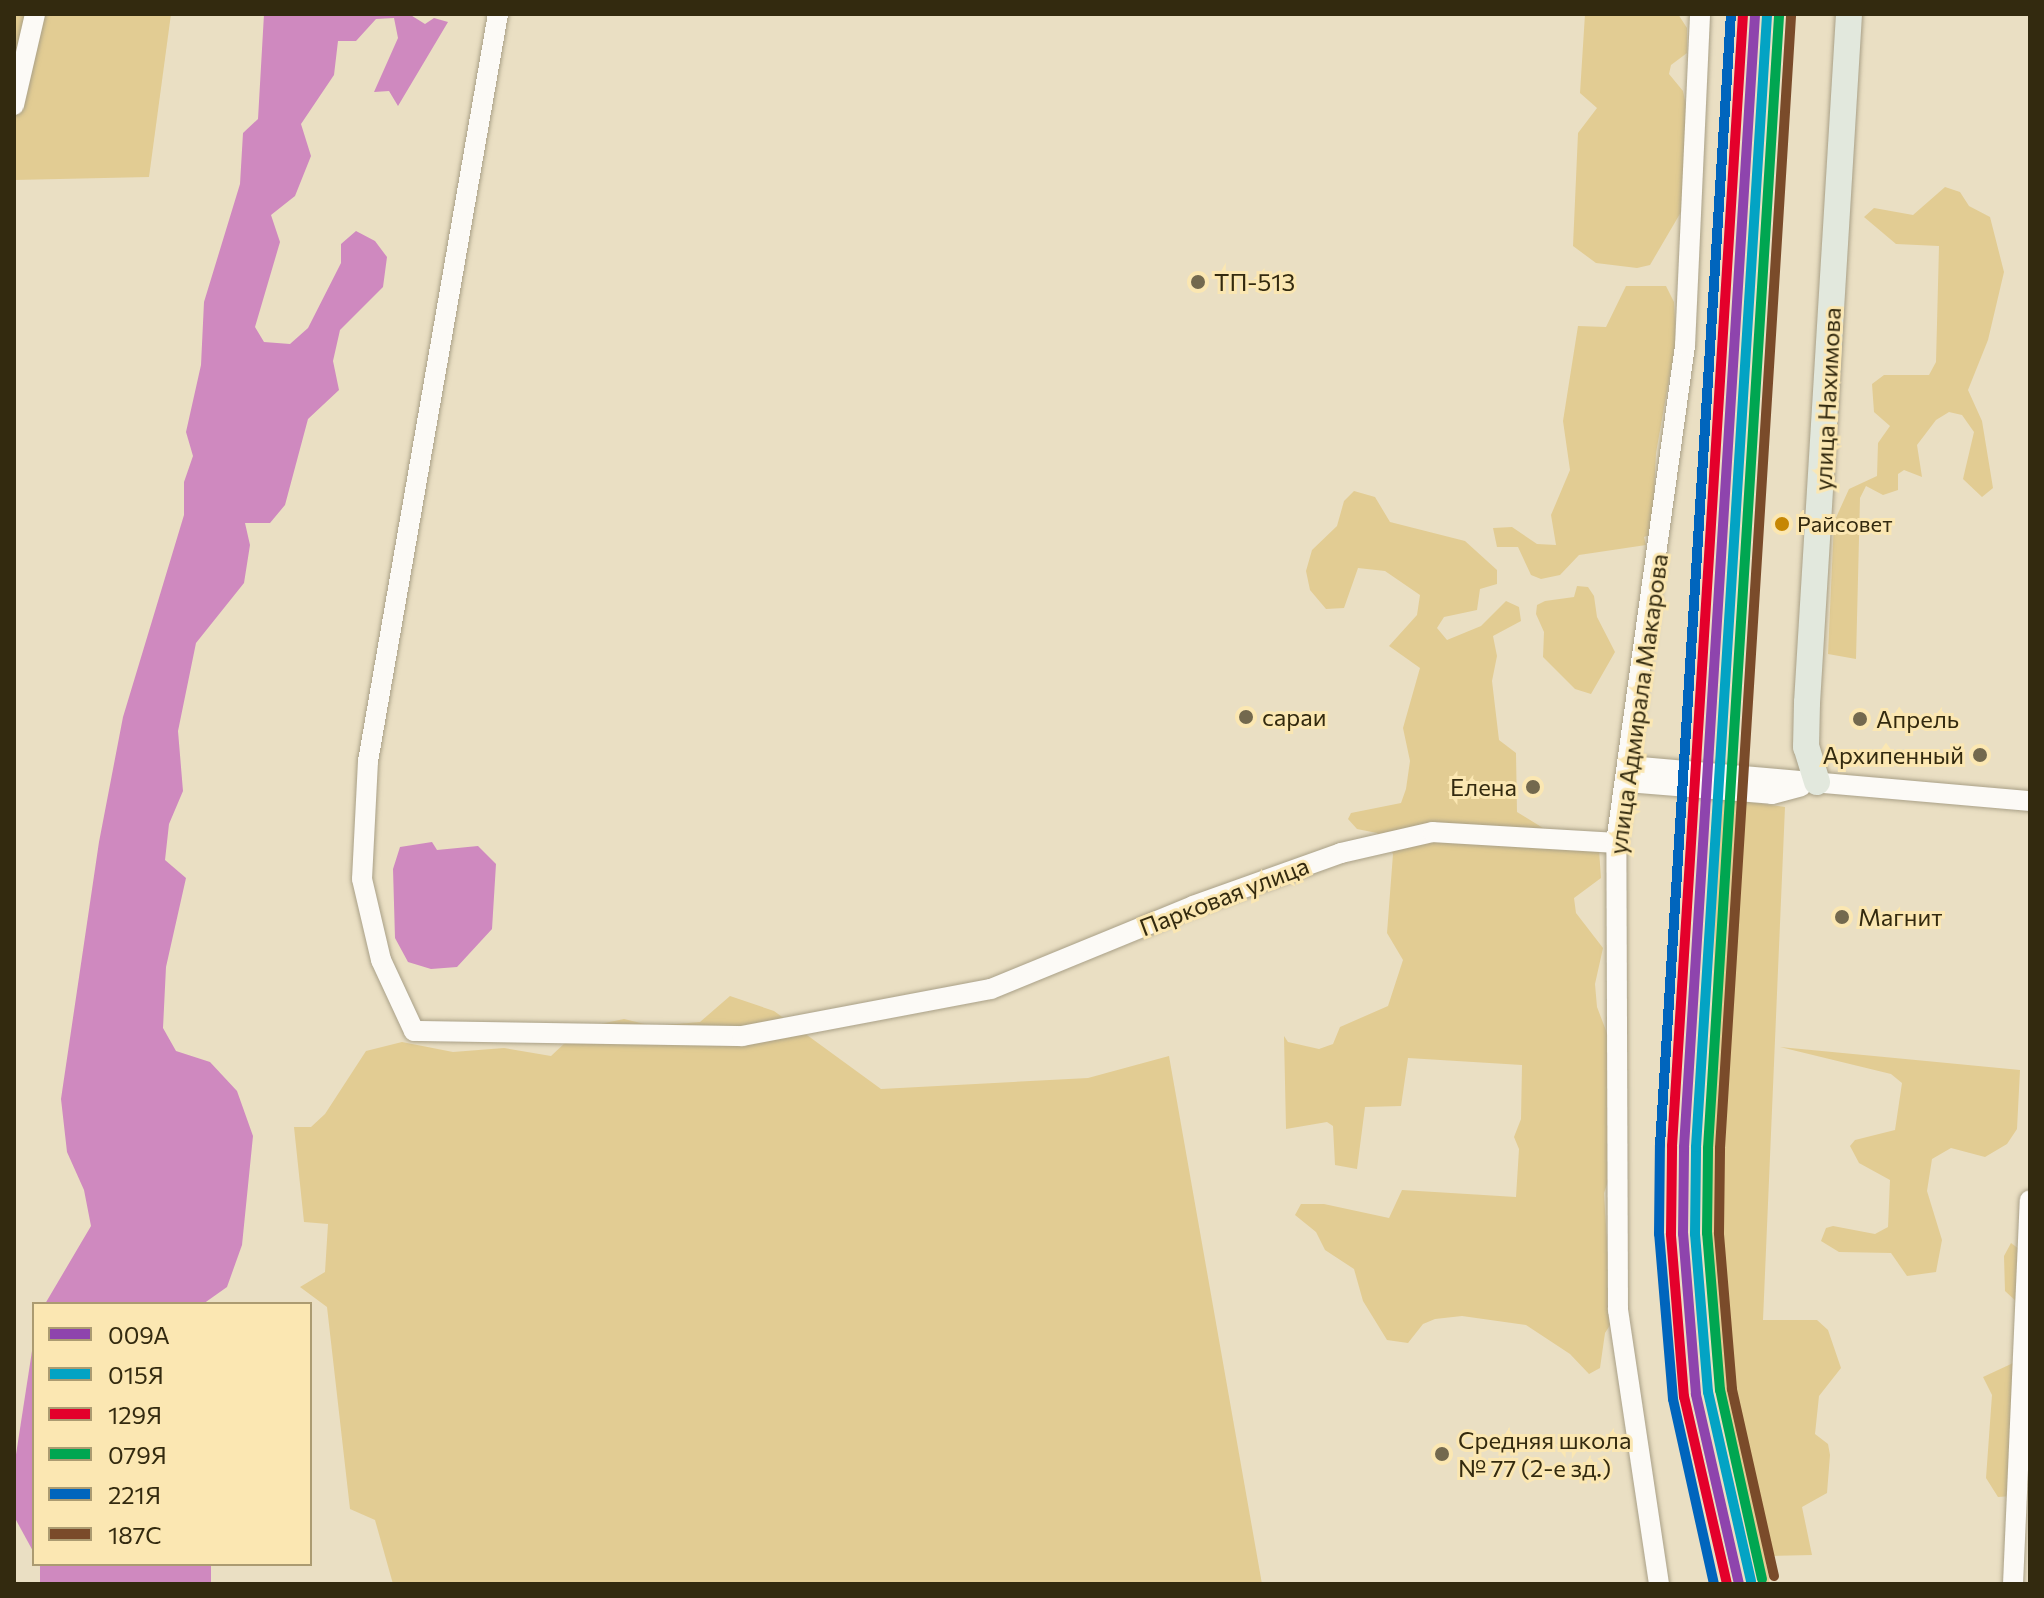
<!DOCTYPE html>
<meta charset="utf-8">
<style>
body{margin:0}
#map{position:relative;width:2044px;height:1598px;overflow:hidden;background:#eadfc3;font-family:Commissioner,sans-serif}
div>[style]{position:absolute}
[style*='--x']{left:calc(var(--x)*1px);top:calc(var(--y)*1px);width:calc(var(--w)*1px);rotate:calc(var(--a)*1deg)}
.green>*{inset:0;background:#e2cc93}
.water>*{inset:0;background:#cf89bf;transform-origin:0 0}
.roads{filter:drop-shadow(0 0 2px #a9a087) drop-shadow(0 0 2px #a9a087)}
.minor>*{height:20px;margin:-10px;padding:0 10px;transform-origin:10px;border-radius:10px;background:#fcfaf6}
.major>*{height:26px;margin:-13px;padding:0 13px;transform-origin:13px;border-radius:13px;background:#e2e8dd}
.rail-1>*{height:10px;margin:-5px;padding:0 5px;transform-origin:5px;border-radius:5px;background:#8e44ad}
.rail-2>*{height:10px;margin:-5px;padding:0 5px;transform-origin:5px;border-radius:5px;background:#03a3c4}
.rail-3>*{height:10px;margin:-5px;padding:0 5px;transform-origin:5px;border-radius:5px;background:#e4002b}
.rail-4>*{height:10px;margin:-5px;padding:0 5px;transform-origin:5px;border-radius:5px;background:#00a651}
.rail-5>*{height:10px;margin:-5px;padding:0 5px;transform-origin:5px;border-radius:5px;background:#0065bd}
.rail-6>*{height:10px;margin:-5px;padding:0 5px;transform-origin:5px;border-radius:5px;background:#7a4b2a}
.dots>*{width:22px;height:22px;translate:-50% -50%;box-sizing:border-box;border:4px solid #fbe7b2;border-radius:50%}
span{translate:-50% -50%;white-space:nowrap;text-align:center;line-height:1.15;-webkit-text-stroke:6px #fbe7b2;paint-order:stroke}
.bus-label{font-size:22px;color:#332a0f}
.left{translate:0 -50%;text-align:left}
.poi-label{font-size:24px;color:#332a0f}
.right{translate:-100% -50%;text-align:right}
.street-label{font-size:24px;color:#332a0f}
.frame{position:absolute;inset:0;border:16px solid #332a0f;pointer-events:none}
.legend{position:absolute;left:32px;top:1302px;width:280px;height:264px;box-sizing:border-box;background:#fbe7b2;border:2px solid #ab9b71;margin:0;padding:10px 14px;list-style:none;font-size:24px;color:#332a0f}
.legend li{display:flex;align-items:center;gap:16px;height:40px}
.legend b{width:40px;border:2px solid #ab9b71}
</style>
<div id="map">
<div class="green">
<i style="clip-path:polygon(14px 14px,171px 14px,149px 177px,14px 180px)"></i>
<i style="clip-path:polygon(1585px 14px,1678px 14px,1687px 28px,1687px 53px,1671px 65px,1669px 74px,1683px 91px,1689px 120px,1681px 212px,1650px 265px,1637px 268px,1596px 263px,1573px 246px,1578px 133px,1597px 108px,1580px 93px)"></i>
<i style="clip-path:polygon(1945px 187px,1960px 192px,1969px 206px,1990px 217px,2004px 272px,1988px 340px,1968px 390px,1982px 421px,1993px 488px,1982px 497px,1963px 479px,1974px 432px,1962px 415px,1949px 412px,1936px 420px,1917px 445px,1922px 477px,1904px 470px,1898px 474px,1898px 490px,1883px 495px,1866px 486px,1860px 498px,1856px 659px,1828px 654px,1834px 522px,1849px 489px,1877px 476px,1878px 443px,1890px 426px,1874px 412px,1872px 384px,1884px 375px,1929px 375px,1936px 362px,1939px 246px,1896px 244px,1864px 217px,1874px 208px,1913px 215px)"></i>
<i style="clip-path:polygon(1626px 286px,1666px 286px,1674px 302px,1676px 340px,1656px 453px,1652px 534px,1644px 537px,1646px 545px,1579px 555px,1560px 575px,1541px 579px,1531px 575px,1518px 547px,1497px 547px,1493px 528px,1512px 527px,1537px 544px,1556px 545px,1551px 515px,1570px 470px,1563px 421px,1578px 326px,1606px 327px)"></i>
<i style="clip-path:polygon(1354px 491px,1375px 497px,1390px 522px,1465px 541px,1497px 570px,1497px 584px,1480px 589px,1477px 610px,1444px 617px,1437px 628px,1447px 640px,1481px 626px,1506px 601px,1519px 607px,1521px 621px,1493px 636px,1497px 656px,1492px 681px,1499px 740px,1516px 753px,1517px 812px,1543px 828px,1589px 834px,1599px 850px,1601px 878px,1574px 898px,1576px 913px,1603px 948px,1595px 984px,1597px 1007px,1610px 1041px,1616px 1159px,1604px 1193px,1612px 1322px,1605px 1333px,1600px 1368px,1589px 1374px,1570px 1354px,1526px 1325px,1462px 1316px,1435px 1319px,1423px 1324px,1408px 1343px,1387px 1340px,1363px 1301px,1354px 1269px,1325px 1250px,1316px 1232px,1295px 1215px,1301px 1204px,1324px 1204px,1389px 1218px,1402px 1190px,1516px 1197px,1519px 1149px,1514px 1137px,1521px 1119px,1522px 1065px,1408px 1058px,1401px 1106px,1365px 1107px,1357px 1169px,1335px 1165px,1333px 1126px,1327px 1122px,1286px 1129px,1284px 1036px,1288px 1042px,1319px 1049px,1333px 1044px,1340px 1027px,1388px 1006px,1403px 960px,1387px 933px,1393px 854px,1377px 833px,1357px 829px,1348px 819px,1351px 813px,1401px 803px,1406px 789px,1410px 761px,1403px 728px,1420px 668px,1389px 646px,1417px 615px,1420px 595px,1385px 571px,1358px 568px,1344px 608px,1326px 609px,1310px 590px,1306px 571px,1312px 550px,1337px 526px,1344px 501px)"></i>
<i style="clip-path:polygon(1577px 586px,1588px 587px,1594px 596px,1597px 617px,1615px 652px,1591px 694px,1575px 689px,1543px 657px,1544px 632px,1536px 614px,1537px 605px,1545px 601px,1574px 597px)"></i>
<i style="clip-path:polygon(1719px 798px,1785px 807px,1763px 1320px,1817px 1320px,1828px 1330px,1841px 1368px,1819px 1396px,1815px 1434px,1828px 1444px,1830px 1455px,1827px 1493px,1802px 1507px,1812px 1555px,1771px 1556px,1766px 1563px,1770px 1584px,1761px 1584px,1725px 1414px,1710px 1296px,1708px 1150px)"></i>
<i style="clip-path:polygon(730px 996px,774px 1011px,881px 1089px,1088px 1078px,1169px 1056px,1262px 1584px,393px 1584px,375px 1520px,350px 1509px,327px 1307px,300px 1287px,325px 1272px,328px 1224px,304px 1222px,294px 1127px,311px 1127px,325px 1114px,366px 1051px,402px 1042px,453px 1052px,504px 1048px,551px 1056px,581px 1028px,624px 1019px,653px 1026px,700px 1022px)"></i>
<i style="clip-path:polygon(1780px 1047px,2020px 1070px,2017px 1129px,2007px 1144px,1985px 1157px,1951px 1148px,1932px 1159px,1927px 1191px,1942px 1240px,1936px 1272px,1907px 1276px,1891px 1253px,1839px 1252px,1821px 1241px,1826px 1228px,1833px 1226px,1875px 1234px,1888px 1227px,1890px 1180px,1859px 1163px,1850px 1146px,1855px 1140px,1895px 1130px,1902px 1083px,1891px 1074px)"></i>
<i style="clip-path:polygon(2011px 1243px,2027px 1255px,2019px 1304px,2005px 1291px,2004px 1256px)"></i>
<i style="clip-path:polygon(2030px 1347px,2030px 1484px,2012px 1496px,1998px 1497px,1986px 1478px,1992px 1395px,1983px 1377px,2011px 1364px)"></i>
</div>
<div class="water">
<i style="clip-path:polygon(264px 14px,409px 14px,425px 24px,434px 18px,448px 22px,398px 106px,389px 91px,374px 92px,398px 38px,394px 18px,376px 19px,356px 41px,338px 41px,334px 75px,301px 124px,311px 156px,295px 196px,271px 215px,280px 242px,255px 327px,264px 342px,290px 344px,308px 328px,341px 263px,341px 244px,356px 231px,375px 241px,387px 257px,383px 287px,340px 330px,333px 361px,339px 390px,308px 419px,285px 505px,270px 523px,245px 523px,250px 545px,244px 583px,196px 643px,178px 731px,183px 791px,169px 824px,165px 860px,186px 878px,166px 967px,163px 1028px,176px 1051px,210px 1062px,237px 1091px,253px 1136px,242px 1245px,227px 1287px,203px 1304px,45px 1304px,91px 1226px,84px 1190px,67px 1152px,61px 1099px,99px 842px,123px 717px,184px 515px,184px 482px,193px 456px,186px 432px,201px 365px,204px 302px,240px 184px,243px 133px,258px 119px)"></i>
<i style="clip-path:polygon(432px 842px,437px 850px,478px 846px,496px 864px,492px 929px,457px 967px,431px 969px,408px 962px,395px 938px,393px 869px,400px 847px)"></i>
<i style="clip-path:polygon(34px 1338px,34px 1553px,16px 1520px,15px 1461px)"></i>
<i style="left:40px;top:1564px;width:171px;height:20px"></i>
</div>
<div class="roads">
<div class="minor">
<i style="--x:498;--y:14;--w:758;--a:99.87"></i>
<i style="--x:368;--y:761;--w:118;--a:92.9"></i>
<i style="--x:362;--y:879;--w:83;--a:76.8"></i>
<i style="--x:381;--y:960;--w:78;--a:65.1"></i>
<i style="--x:414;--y:1031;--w:328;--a:0.9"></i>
<i style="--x:742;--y:1036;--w:253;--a:-10.7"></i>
<i style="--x:991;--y:989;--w:218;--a:-22.3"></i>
<i style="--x:1193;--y:906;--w:157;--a:-19.7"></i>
<i style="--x:1341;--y:853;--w:94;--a:-12.9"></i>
<i style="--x:1433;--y:832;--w:183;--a:3.4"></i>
<i style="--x:14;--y:105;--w:93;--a:-77"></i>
<i style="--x:1629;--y:766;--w:403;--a:5"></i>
<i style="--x:1627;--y:782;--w:145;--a:4.7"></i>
<i style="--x:1772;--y:794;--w:30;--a:-15"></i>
<i style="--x:1659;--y:1584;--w:277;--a:-98.5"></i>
<i style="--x:1618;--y:1310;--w:467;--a:-90.2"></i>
<i style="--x:1616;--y:843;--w:502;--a:-82.1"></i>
<i style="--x:1685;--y:346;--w:332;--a:-87.4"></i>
<i style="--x:2013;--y:1584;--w:384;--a:-87.5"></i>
</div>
<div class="major">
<i style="--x:1817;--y:782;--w:37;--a:-107"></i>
<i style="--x:1806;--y:747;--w:44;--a:-88.7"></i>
<i style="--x:1807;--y:703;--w:690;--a:-86.51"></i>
</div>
</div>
<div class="rail-1">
<i style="--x:1739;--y:1584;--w:195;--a:-102.8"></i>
<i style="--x:1696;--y:1394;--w:161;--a:-94.6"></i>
<i style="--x:1683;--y:1234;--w:87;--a:-89.3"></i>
<i style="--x:1684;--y:1147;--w:1135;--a:-86.41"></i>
</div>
<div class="rail-2">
<i style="--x:1751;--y:1581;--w:194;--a:-102.8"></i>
<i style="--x:1708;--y:1392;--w:159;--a:-94.7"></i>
<i style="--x:1695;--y:1234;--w:87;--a:-89.3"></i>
<i style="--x:1696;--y:1147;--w:1134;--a:-86.41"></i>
</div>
<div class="rail-3">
<i style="--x:1727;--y:1584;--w:192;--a:-102.9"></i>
<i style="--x:1684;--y:1397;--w:164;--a:-94.6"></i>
<i style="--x:1671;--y:1234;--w:88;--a:-89.3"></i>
<i style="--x:1672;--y:1146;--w:1134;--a:-86.41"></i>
</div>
<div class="rail-4">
<i style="--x:1762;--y:1579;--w:194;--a:-102.5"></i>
<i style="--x:1720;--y:1390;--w:158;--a:-94.7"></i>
<i style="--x:1707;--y:1233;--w:85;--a:-89.3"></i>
<i style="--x:1708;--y:1148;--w:1134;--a:-86.41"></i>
</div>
<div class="rail-5">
<i style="--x:1714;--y:1584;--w:189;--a:-102.5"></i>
<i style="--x:1673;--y:1399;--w:166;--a:-94.8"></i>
<i style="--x:1659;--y:1234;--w:89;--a:-89.4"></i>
<i style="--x:1660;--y:1145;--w:1133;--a:-86.41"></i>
</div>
<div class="rail-6">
<i style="--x:1774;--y:1576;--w:192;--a:-102.7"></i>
<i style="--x:1732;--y:1389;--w:157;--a:-94.8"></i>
<i style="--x:1719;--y:1233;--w:85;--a:-89.3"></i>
<i style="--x:1720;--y:1148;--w:1134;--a:-86.41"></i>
</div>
<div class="dots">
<i style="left:1198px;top:282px;background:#73694e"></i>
<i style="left:1782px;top:524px;background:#c68704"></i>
<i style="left:1246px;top:717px;background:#73694e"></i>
<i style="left:1860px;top:719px;background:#73694e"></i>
<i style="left:1980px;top:755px;background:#73694e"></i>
<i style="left:1533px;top:787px;background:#73694e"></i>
<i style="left:1842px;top:917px;background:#73694e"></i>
<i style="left:1442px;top:1454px;background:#73694e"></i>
</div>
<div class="bus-label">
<span class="left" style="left:1797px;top:524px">Райсовет</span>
</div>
<div class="poi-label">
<span class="left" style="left:1214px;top:282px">ТП-513</span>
<span class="left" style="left:1262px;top:717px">сараи</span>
<span class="left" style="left:1876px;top:719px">Апрель</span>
<span class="right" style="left:1964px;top:755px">Архипенный</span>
<span class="right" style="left:1517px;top:787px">Елена</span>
<span class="left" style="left:1858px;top:917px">Магнит</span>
<span class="left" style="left:1458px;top:1454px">Средняя школа<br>№ 77 (2-е зд.)</span>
</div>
<div class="street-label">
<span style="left:1827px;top:399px;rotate:-87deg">улица Нахимова</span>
<span style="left:1638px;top:704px;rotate:-82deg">улица Адмирала Макарова</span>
<span style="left:1224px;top:896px;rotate:-21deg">Парковая улица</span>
</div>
<div class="frame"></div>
<ul class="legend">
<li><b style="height:10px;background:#8e44ad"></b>009А</li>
<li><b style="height:10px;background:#03a3c4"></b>015Я</li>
<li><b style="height:10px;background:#e4002b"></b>129Я</li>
<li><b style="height:10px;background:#00a651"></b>079Я</li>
<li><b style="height:10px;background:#0065bd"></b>221Я</li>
<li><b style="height:10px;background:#7a4b2a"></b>187С</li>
</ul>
</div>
